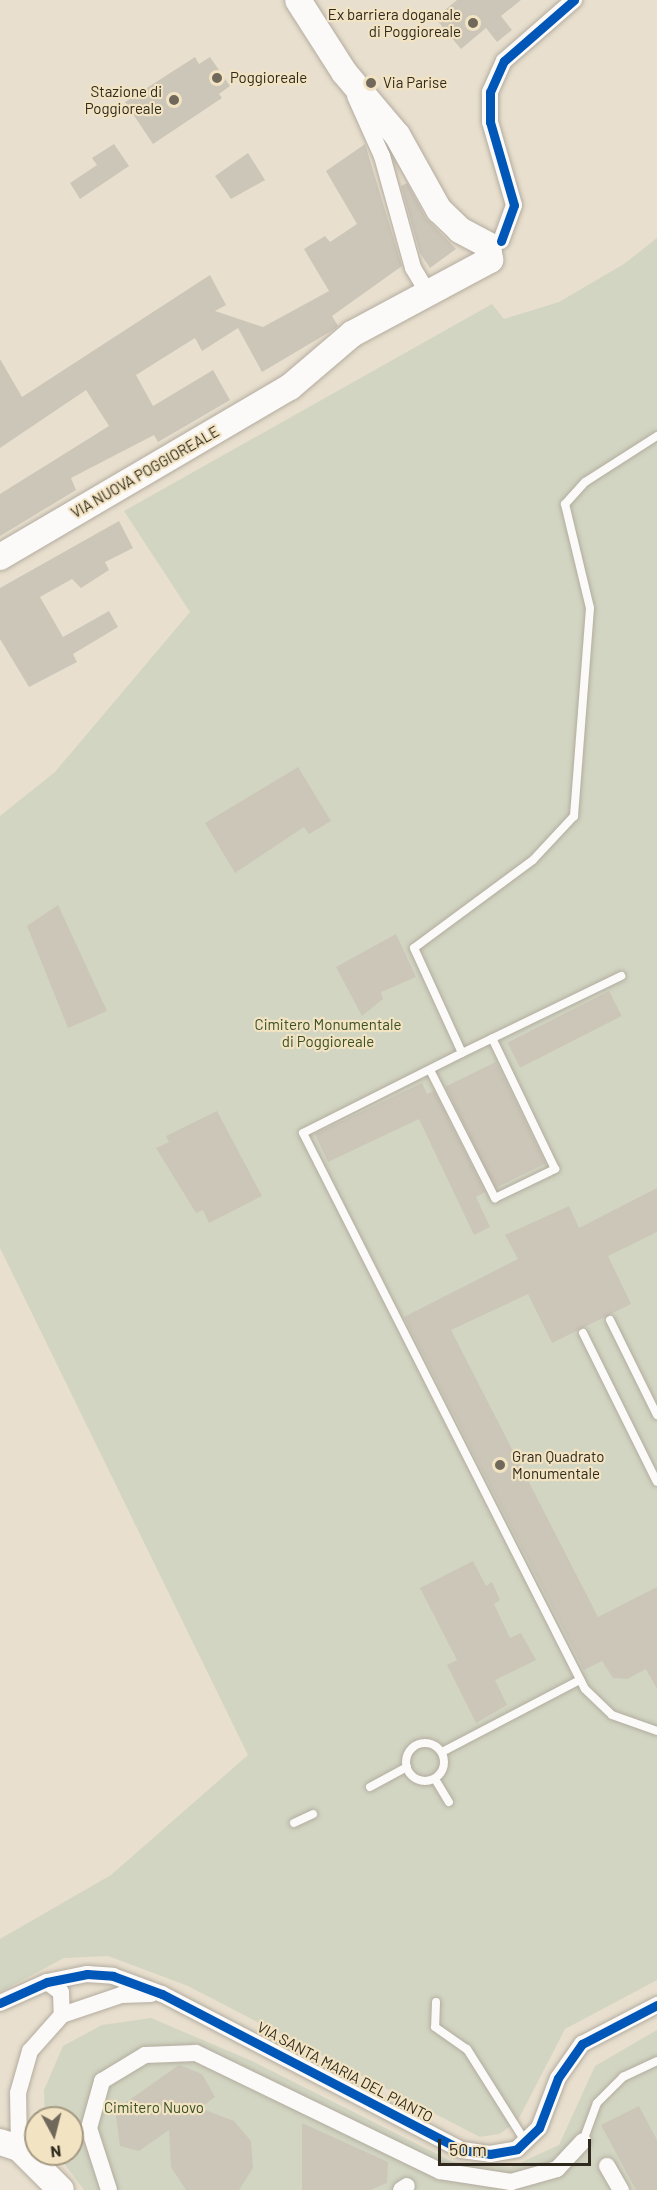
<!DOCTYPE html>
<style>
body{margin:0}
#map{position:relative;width:657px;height:2190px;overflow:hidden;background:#e8dfce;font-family:Barlow,sans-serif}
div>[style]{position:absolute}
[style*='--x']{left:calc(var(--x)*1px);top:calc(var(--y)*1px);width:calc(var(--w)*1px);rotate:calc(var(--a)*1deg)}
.green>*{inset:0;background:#d2d5c2}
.building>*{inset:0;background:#ccc6b9;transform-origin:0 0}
.roads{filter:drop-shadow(0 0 2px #b3ac9f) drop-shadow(0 0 2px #b3ac9f)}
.lane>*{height:8px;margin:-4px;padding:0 4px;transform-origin:4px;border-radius:4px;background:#fcfaf8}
.lane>.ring{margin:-4px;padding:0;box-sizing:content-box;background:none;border:8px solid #fcfaf8;border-radius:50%}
.street>*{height:16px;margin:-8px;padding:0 8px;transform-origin:8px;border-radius:8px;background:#fcfaf8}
.primary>*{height:26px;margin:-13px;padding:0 13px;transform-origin:13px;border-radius:13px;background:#fcfaf8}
.cycleway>*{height:9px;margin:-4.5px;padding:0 4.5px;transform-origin:4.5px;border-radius:4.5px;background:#0057b8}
.dots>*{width:16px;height:16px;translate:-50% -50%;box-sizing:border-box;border:3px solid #f2e3c3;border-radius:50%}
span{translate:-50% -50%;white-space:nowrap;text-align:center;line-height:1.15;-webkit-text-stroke:4.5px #f2e3c3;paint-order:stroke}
.poi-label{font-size:15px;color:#2f2a1d}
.right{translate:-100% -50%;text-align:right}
.left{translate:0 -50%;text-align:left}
.street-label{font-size:15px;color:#2f2a1d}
.park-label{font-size:15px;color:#385024}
.north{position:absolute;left:24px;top:2106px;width:60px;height:60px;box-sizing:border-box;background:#f2e3c3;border:2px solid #a49981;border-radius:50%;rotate:173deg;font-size:16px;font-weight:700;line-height:24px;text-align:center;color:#2f2a1d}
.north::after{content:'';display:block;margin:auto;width:21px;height:27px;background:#70695b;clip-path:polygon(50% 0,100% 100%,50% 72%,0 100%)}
.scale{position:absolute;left:438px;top:2139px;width:153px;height:27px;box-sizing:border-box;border:3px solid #2f2a1d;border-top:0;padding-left:8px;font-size:18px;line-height:21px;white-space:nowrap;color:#2f2a1d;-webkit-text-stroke:4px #f2e3c3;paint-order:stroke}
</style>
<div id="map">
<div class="green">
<i style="clip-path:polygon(657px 238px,657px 1980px,565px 2029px,517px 2122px,499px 2134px,480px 2137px,188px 1986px,108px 1956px,64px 1958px,0 1992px,0 1939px,111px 1875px,248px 1755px,0 1248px,0 816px,55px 772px,190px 612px,124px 511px,492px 304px,504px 319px,559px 302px,624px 264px)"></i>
<i style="clip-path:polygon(151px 2018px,252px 2061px,453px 2162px,511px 2167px,559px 2145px,595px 2066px,657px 2030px,657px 2190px,84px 2190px,57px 2154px,72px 2154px,72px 2118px,45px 2118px,44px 2090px,63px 2046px,102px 2025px)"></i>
</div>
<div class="building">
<i style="clip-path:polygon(457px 0,521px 0,501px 16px,512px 30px,497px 42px,486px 28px,461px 49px,435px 18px)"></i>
<i style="clip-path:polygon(195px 57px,199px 64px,210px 57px,230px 86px,219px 94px,222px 98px,153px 144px,125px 102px)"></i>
<i style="clip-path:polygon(114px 144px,129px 166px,80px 199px,70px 183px,97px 165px,92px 158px)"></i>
<i style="clip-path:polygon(365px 144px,402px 266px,332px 316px,338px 326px,333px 330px,262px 372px,238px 328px,202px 351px,195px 338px,136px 375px,153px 406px,213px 370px,230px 400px,158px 442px,154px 435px,71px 478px,76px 490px,0 536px,0 494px,109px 426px,86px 390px,0 448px,0 359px,22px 397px,210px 275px,226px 305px,215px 311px,263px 327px,329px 291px,304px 249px,325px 236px,330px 242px,357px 224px,326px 171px)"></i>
<i style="clip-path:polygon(248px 153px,265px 180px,231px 199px,215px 176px)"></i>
<i style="clip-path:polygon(407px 183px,426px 218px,456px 249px,430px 268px,420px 253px,401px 186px)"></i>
<i style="clip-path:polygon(119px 521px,133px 548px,105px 562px,109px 570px,81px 588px,72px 579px,40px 597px,63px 637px,109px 611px,118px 627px,73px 654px,77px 662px,29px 687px,0 639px,0 588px)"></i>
<i style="clip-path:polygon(298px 767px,331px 821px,309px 834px,304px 827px,235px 873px,205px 823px)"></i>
<i style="clip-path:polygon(58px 905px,107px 1011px,68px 1028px,27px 926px)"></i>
<i style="clip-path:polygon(396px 934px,416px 977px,381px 992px,383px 999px,362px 1016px,336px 967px)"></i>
<i style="left:609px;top:991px;width:28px;height:114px;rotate:63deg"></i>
<i style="left:496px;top:1062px;width:113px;height:56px;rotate:64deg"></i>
<i style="clip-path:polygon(422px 1083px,427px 1094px,434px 1091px,485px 1192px,476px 1197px,490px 1227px,474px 1235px,419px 1119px,328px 1162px,315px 1134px)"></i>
<i style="clip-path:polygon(217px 1111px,262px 1196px,209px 1223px,203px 1210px,196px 1213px,156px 1148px,169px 1142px,166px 1136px)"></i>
<i style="clip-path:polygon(657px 1188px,657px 1232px,608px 1256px,631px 1304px,552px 1343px,528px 1294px,451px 1330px,598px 1617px,657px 1587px,657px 1689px,646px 1669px,627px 1679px,613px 1678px,602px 1661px,584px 1670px,404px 1317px,518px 1259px,505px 1235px,569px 1206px,579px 1228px)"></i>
<i style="clip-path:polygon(473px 1561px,486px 1586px,492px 1582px,500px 1600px,494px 1604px,510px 1638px,521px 1633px,536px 1660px,495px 1680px,507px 1705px,476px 1723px,447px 1665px,457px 1660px,420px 1588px)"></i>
<i style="clip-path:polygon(179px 2065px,202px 2074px,215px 2097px,200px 2108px,234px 2121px,251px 2141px,253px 2168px,239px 2190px,186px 2190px,171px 2167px,169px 2130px,139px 2151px,120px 2146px,115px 2110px)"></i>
<i style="clip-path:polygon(639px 2106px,657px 2140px,657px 2190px,636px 2190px,601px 2125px)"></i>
<i style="clip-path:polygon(302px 2123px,388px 2162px,387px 2183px,370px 2190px,302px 2190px)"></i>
</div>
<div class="roads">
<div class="lane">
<i style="--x:657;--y:436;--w:85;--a:147.4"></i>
<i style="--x:585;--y:482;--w:30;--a:132"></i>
<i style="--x:565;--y:504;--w:107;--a:76.5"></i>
<i style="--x:590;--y:608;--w:209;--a:94.4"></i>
<i style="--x:574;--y:816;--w:60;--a:133"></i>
<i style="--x:533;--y:860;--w:148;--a:143.5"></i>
<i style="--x:414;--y:948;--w:115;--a:65.4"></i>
<i style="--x:462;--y:1053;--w:178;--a:153.3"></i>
<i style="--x:303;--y:1133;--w:623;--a:63.11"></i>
<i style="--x:585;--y:1689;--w:37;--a:44"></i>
<i style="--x:612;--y:1715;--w:48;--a:19.6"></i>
<i style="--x:462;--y:1053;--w:177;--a:-25.8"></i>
<i style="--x:430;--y:1070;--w:144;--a:63.1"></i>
<i style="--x:495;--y:1198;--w:67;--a:-25.8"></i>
<i style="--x:555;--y:1169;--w:145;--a:-115.7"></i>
<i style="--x:610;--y:1320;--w:106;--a:63.7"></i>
<i style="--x:583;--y:1333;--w:166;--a:63.6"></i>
<i class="ring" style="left:406px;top:1743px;width:30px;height:30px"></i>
<i style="--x:442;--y:1752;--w:156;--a:-27.6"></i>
<i style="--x:435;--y:1779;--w:27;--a:59"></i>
<i style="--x:370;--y:1787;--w:42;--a:-28.4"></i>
<i style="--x:294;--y:1823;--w:21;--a:-25"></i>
<i style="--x:436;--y:2002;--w:25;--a:92"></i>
<i style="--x:435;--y:2027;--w:39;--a:35"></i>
<i style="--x:467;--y:2049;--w:109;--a:57.8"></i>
<i style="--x:583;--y:2141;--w:40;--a:-69.8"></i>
<i style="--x:597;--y:2103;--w:37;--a:-45"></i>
<i style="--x:623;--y:2077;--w:38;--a:-25"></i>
</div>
<div class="street">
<i style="--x:355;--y:96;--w:66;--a:65.8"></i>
<i style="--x:382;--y:156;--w:116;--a:74.5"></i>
<i style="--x:413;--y:268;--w:21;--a:59"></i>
<i style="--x:501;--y:241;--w:38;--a:-70"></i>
<i style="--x:514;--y:205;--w:86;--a:-106.1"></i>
<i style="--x:490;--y:122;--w:30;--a:-90"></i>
<i style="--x:490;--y:92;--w:34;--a:-66"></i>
<i style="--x:504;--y:61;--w:93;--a:-41.1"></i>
<i style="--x:47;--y:1982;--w:17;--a:36"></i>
<i style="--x:61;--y:1992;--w:23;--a:88"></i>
<i style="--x:0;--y:2003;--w:51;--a:-24.1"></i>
<i style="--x:47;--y:1982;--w:41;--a:-11.3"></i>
<i style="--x:87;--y:1974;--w:26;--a:4"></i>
<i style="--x:113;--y:1976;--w:52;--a:20.2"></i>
<i style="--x:162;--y:1994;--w:338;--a:27.5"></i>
<i style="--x:462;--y:2150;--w:28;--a:8"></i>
<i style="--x:490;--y:2154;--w:27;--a:-10"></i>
<i style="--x:517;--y:2149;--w:30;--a:-44"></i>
<i style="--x:539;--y:2128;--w:53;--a:-69.2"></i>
<i style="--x:558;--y:2078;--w:42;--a:-54.8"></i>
<i style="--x:582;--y:2044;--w:85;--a:-27.5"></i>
<i style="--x:19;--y:2148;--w:55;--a:-91"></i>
<i style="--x:18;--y:2093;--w:44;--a:-74.1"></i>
<i style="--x:30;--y:2051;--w:48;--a:-48.4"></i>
<i style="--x:62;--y:2015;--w:62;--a:-18.7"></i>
<i style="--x:121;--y:1995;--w:30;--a:-2"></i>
<i style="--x:607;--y:2166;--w:28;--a:60"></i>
<i style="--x:109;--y:2190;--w:65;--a:-107.9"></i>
<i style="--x:89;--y:2128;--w:49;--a:-74.5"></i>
<i style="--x:102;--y:2081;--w:50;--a:-31.2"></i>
<i style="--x:145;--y:2055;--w:51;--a:-2.2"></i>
<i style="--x:196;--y:2053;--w:271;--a:25.8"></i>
<i style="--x:440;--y:2171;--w:72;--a:8.8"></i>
<i style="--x:511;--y:2182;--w:48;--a:-15.8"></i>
<i style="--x:557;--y:2169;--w:38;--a:-47"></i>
<i style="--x:401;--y:2190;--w:7;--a:-34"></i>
</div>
<div class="primary">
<i style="--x:0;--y:557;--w:336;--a:-30.4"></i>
<i style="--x:290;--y:387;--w:82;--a:-40.5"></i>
<i style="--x:352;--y:334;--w:157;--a:-28.2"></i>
<i style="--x:490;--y:260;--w:15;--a:-98"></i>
<i style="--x:488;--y:245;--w:32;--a:-152"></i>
<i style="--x:460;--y:230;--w:29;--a:-136"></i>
<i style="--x:439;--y:210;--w:86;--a:-119.2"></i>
<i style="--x:397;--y:135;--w:82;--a:-130.1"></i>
<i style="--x:344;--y:72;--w:85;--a:-122.6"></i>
<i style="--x:0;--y:2142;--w:20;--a:18"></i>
<i style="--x:19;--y:2148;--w:59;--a:45"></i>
</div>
</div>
<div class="cycleway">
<i style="--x:501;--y:241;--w:38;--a:-70"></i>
<i style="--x:514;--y:205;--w:86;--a:-106.1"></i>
<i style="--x:490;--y:122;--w:30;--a:-90"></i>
<i style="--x:490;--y:92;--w:34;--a:-66"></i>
<i style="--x:504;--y:61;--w:93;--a:-41.1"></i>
<i style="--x:0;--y:2003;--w:51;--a:-24.1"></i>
<i style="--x:47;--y:1982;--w:41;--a:-11.3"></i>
<i style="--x:87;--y:1974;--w:26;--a:4"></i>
<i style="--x:113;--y:1976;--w:52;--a:20.2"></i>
<i style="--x:162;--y:1994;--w:338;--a:27.5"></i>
<i style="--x:462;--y:2150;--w:28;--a:8"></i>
<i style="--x:490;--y:2154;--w:27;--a:-10"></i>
<i style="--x:517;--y:2149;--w:30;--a:-44"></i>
<i style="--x:539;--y:2128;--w:53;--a:-69.2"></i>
<i style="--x:558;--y:2078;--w:42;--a:-54.8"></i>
<i style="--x:582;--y:2044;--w:85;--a:-27.5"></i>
</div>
<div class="dots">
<i style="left:473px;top:23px;background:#70695b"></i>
<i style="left:217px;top:78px;background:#70695b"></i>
<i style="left:371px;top:83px;background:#70695b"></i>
<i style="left:174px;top:100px;background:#70695b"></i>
<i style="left:500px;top:1465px;background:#70695b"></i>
</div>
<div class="poi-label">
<span class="right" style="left:461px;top:23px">Ex barriera doganale<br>di Poggioreale</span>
<span class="left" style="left:230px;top:78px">Poggioreale</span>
<span class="left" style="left:383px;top:83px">Via Parise</span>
<span class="right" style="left:162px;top:100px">Stazione di<br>Poggioreale</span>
<span class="left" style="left:512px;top:1465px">Gran Quadrato<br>Monumentale</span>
</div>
<div class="street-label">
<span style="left:145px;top:472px;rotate:-30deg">VIA NUOVA POGGIOREALE</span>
<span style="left:345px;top:2072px;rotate:28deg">VIA SANTA MARIA DEL PIANTO</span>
</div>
<div class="park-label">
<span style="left:328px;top:1033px">Cimitero Monumentale<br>di Poggioreale</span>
<span style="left:154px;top:2108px">Cimitero Nuovo</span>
</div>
<div class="north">N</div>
<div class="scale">50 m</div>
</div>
